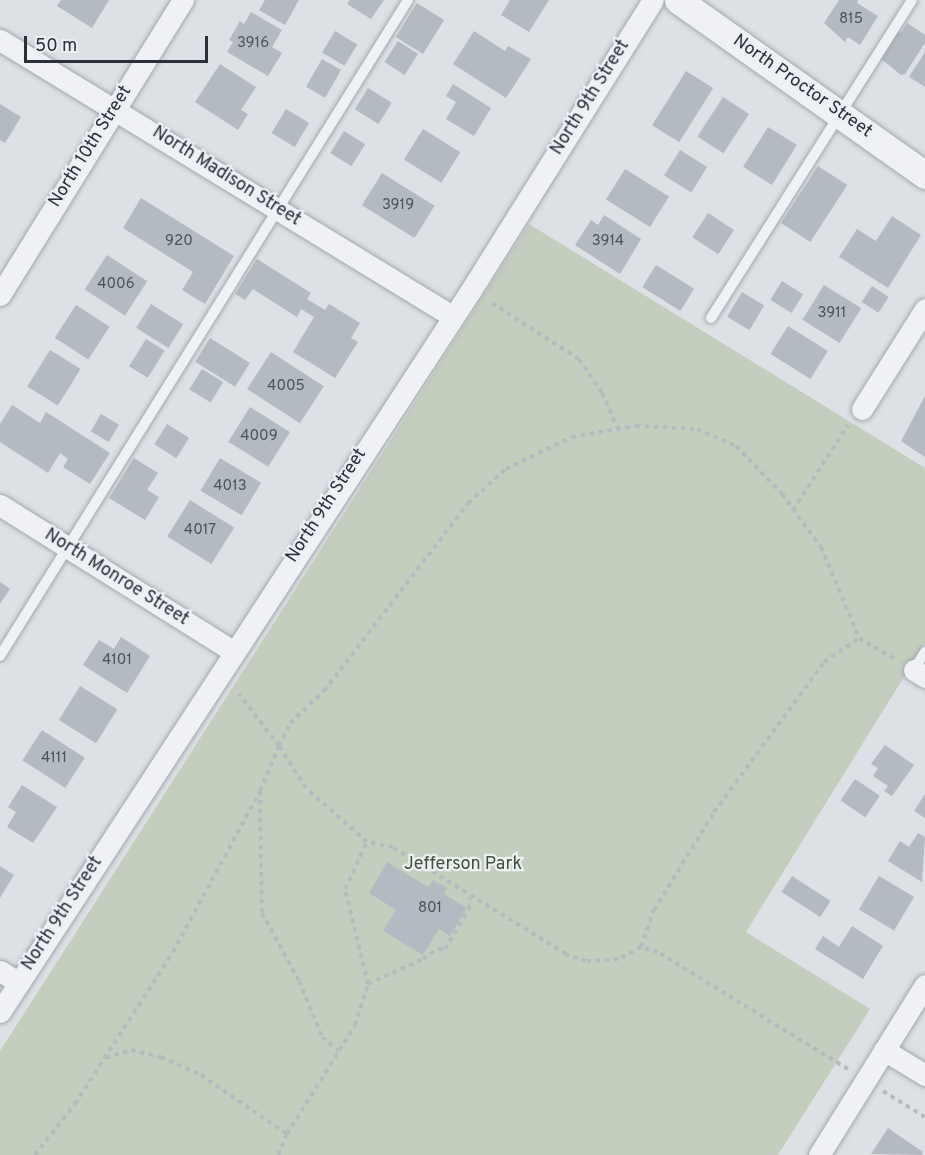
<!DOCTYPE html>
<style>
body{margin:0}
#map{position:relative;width:925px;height:1155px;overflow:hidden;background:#dde0e5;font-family:Overpass,sans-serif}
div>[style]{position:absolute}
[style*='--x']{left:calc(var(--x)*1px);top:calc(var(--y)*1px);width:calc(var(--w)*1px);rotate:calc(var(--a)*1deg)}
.green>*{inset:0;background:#c4cebf}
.building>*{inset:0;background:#b4bac1;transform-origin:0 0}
.path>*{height:4px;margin-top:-2px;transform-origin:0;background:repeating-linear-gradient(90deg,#b7bbc0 0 4.5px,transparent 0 9px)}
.roads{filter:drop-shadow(0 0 2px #a3a8ae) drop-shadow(0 0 2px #a3a8ae)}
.service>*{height:10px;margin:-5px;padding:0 5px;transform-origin:5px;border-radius:5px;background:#eff1f4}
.minor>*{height:21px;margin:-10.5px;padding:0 10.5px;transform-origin:10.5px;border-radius:10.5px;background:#eff1f4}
.tertiary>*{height:27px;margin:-13.5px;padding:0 13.5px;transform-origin:13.5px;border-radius:13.5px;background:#eff1f4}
span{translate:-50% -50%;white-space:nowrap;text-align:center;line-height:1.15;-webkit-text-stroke:4.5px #eceff3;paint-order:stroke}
.number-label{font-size:15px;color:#4b525c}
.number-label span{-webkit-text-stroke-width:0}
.street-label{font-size:18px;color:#28303a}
.park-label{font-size:18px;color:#3e5437}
.scale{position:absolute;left:24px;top:36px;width:184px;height:27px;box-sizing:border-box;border:3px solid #28303a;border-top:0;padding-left:8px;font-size:18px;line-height:21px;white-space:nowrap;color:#28303a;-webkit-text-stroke:4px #eceff3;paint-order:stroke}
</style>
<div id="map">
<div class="green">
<i style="clip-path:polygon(529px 224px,925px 468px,925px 643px,746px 932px,870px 1009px,778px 1155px,0 1155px,0 1051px)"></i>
</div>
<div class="building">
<i style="clip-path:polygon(61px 0,109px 0,92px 28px,57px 6px)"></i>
<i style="clip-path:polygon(265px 0,299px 0,285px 25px,259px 10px)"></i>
<i style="clip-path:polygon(350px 0,384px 0,371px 19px,347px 4px)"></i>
<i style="clip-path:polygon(510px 0,549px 0,529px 32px,501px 15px)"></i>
<i style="clip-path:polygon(839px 0,858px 0,857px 3px,878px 16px,860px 45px,848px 37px,845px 42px,824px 23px)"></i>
<i style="left:417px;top:3px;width:32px;height:40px;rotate:32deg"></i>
<i style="clip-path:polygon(251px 12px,282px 30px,272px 47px,282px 53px,268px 76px,227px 52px,233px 42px,229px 40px,240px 21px,244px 24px)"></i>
<i style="clip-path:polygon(907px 23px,925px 35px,925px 43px,905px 74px,901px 75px,880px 58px,897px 30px,901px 33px)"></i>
<i style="left:335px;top:31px;width:26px;height:25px;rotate:31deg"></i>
<i style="clip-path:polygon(474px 31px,505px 51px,508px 46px,531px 59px,506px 98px,453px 64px)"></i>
<i style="left:398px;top:41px;width:24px;height:25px;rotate:33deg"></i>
<i style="clip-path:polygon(925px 52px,925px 87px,909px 77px)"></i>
<i style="left:322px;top:59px;width:22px;height:32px;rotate:30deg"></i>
<i style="clip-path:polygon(220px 64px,256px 87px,241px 110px,248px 114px,238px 130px,195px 102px)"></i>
<i style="left:686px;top:71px;width:32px;height:64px;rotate:32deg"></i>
<i style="clip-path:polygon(453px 84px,491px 108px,474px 136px,446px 119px,456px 102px,446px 96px)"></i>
<i style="left:368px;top:88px;width:28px;height:25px;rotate:32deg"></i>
<i style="left:723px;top:97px;width:31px;height:47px;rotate:33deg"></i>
<i style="clip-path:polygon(0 104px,21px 117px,5px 143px,0 140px)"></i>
<i style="left:286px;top:109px;width:27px;height:28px;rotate:31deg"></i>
<i style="left:768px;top:127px;width:34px;height:47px;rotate:32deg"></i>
<i style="left:423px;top:129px;width:44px;height:36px;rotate:32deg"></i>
<i style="left:344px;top:131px;width:25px;height:26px;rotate:32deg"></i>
<i style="left:680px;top:150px;width:32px;height:30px;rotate:32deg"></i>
<i style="left:818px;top:166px;width:35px;height:68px;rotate:33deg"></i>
<i style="left:625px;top:169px;width:52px;height:36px;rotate:32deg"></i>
<i style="left:382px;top:173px;width:62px;height:38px;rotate:32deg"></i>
<i style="clip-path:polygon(141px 198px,234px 256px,205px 304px,182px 290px,193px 272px,123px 228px)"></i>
<i style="left:708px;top:213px;width:31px;height:29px;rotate:33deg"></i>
<i style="clip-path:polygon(604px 215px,641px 239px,620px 274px,575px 245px,591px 220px,598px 225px)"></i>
<i style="clip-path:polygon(892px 216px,921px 235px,888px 288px,839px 257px,857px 229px,876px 241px)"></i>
<i style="left:107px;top:255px;width:48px;height:41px;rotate:33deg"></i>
<i style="clip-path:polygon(257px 259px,311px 293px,307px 299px,325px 310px,329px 304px,360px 323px,351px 338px,358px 342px,335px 378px,293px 352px,314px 317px,301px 309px,297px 317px,253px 289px,245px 300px,235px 294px)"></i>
<i style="left:656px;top:265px;width:45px;height:26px;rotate:32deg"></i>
<i style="left:782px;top:281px;width:25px;height:22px;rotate:32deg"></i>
<i style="left:824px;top:285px;width:44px;height:41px;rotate:32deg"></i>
<i style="left:872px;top:286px;width:20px;height:19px;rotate:33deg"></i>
<i style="left:742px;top:292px;width:26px;height:29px;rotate:31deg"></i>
<i style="left:151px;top:304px;width:38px;height:28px;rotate:32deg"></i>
<i style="left:76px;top:305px;width:40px;height:39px;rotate:33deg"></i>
<i style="left:788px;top:326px;width:47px;height:33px;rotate:32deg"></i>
<i style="left:210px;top:338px;width:47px;height:28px;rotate:32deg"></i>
<i style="left:146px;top:339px;width:22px;height:32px;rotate:32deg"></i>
<i style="left:50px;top:350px;width:36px;height:43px;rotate:32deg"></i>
<i style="left:271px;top:352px;width:63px;height:44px;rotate:33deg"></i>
<i style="left:202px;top:369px;width:25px;height:24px;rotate:32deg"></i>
<i style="clip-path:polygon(925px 396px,925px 457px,901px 441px)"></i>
<i style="clip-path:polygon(12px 405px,40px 423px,46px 412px,110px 453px,90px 484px,63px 467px,68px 459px,60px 453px,48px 473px,0 442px,0 424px)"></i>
<i style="left:250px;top:407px;width:47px;height:41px;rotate:32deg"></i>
<i style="left:101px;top:414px;width:21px;height:20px;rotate:31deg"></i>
<i style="left:167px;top:424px;width:26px;height:24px;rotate:32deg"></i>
<i style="clip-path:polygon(134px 458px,158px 473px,147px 490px,159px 497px,145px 520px,109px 498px)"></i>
<i style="left:220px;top:458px;width:48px;height:38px;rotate:31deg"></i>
<i style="left:190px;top:500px;width:52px;height:43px;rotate:32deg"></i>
<i style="clip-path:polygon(0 582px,10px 589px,0 604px)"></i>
<i style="clip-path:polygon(121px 637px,150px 656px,127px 693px,83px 665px,99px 640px,114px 649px)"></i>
<i style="left:80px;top:686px;width:44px;height:40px;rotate:32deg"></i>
<i style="left:42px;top:730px;width:51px;height:36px;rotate:33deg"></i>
<i style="clip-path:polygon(885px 745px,914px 765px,892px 796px,884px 791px,888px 786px,873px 776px,878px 768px,871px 764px)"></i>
<i style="left:855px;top:779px;width:30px;height:26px;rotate:34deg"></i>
<i style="clip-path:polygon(22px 785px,57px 807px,33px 843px,7px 827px,16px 812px,8px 807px)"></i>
<i style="clip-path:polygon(925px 794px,925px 818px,914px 811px)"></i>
<i style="clip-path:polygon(918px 833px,925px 837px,922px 882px,888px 861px,900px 841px,909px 847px)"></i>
<i style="clip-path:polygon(387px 862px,428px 887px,433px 880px,447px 888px,444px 894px,467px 908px,450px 936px,439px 929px,423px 955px,383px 931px,396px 910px,369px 893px)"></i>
<i style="clip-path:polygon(0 866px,14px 875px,0 898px)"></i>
<i style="left:792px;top:876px;width:46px;height:19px;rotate:33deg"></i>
<i style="left:879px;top:876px;width:41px;height:39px;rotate:31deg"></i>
<i style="clip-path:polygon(852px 926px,883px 946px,863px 979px,815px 949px,823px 936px,839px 947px)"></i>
<i style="clip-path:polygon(888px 1128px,923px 1152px,922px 1155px,871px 1154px)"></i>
</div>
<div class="path">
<i style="--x:492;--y:303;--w:103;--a:32.8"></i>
<i style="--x:579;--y:359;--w:41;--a:55.9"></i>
<i style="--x:602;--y:393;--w:39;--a:66"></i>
<i style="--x:793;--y:510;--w:101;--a:-57.1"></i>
<i style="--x:260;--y:791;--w:122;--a:89.1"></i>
<i style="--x:262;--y:913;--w:77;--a:61.4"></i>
<i style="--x:299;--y:981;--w:61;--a:67.7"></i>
<i style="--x:322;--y:1037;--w:22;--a:39"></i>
<i style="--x:641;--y:947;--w:39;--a:-71"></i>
<i style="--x:654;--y:910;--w:115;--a:-58.5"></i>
<i style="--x:714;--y:812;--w:186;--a:-53.7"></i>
<i style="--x:824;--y:662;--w:42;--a:-34.4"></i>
<i style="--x:859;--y:638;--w:42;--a:30.3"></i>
<i style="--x:368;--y:984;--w:60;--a:-24.4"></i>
<i style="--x:423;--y:959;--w:18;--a:-34"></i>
<i style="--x:438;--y:949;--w:7;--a:0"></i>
<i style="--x:445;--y:949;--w:47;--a:-59"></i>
<i style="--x:469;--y:909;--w:11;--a:-85"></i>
<i style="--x:106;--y:1058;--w:26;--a:-18"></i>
<i style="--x:131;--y:1050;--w:31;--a:13"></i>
<i style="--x:161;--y:1057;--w:44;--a:24.2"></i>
<i style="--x:201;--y:1075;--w:104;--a:34.5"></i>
<i style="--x:848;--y:1069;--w:223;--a:-148.4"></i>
<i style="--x:658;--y:952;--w:18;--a:-164"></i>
<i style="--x:641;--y:947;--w:26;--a:152"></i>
<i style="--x:618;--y:959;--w:32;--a:176"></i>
<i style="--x:586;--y:961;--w:21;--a:-161"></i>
<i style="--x:566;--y:954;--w:203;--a:-148.3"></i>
<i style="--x:393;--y:847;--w:26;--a:-169"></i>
<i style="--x:367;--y:842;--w:81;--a:-138.5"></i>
<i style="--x:306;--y:788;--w:50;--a:-122.7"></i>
<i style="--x:279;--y:746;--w:25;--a:-64"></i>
<i style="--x:290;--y:723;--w:47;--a:-43.3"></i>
<i style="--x:324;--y:691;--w:237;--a:-52.5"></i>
<i style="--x:468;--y:503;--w:51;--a:-41.8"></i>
<i style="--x:506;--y:469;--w:73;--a:-25.9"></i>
<i style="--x:572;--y:437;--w:65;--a:-9.8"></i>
<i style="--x:636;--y:426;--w:61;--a:2.8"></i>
<i style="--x:697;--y:429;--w:43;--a:23.6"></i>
<i style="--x:736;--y:446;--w:66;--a:46.2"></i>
<i style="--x:782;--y:494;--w:66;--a:53.7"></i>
<i style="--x:821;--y:547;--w:99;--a:67.3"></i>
<i style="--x:883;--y:1091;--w:49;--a:31.8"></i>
<i style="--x:35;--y:1155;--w:65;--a:-51.9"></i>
<i style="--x:75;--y:1104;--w:181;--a:-57.2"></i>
<i style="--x:173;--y:952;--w:183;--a:-61.6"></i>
<i style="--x:260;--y:791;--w:49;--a:-67.1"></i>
<i style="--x:279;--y:746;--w:66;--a:-127.6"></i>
<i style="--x:278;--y:1155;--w:23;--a:-67"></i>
<i style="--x:287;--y:1134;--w:128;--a:-58"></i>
<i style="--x:355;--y:1025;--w:43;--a:-72.4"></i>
<i style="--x:368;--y:984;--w:98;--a:-103.6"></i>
<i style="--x:345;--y:889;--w:52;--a:-64.9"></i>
</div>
<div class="roads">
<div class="service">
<i style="--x:711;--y:318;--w:376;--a:-57.7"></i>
<i style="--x:0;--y:656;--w:773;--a:-58.12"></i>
<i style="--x:914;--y:670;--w:21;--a:-59"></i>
</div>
<div class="minor">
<i style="--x:0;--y:40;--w:530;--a:31.41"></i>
<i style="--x:0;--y:295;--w:347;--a:-58.2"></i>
<i style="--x:862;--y:409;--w:118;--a:-57.8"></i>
<i style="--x:0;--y:505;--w:275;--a:32.1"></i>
<i style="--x:914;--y:670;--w:13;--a:32"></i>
<i style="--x:0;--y:971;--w:22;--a:32"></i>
<i style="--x:0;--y:1012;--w:862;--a:-56.88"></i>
<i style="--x:471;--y:290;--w:342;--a:-57.9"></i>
<i style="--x:884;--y:1050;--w:48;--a:31.4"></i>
<i style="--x:819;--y:1155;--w:200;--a:-58.1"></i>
</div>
<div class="tertiary">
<i style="--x:678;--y:0;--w:303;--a:35.3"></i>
</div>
</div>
<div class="number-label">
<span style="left:851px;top:20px">815</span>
<span style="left:253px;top:44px">3916</span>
<span style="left:398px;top:206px">3919</span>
<span style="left:179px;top:242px">920</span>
<span style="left:608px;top:242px">3914</span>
<span style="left:116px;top:285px">4006</span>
<span style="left:832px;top:314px">3911</span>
<span style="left:286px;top:387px">4005</span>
<span style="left:259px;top:437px">4009</span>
<span style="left:230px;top:487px">4013</span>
<span style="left:200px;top:531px">4017</span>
<span style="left:117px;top:661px">4101</span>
<span style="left:54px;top:759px">4111</span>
<span style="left:430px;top:909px">801</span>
</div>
<div class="street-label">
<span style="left:802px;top:87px;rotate:35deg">North Proctor Street</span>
<span style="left:591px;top:98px;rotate:-58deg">North 9th Street</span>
<span style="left:91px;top:147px;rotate:-58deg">North 10th Street</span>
<span style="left:226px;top:177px;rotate:32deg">North Madison Street</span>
<span style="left:327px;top:506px;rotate:-57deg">North 9th Street</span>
<span style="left:116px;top:578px;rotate:32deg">North Monroe Street</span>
<span style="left:63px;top:914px;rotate:-57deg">North 9th Street</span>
</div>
<div class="park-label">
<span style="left:463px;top:865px">Jefferson Park</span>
</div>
<div class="scale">50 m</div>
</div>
